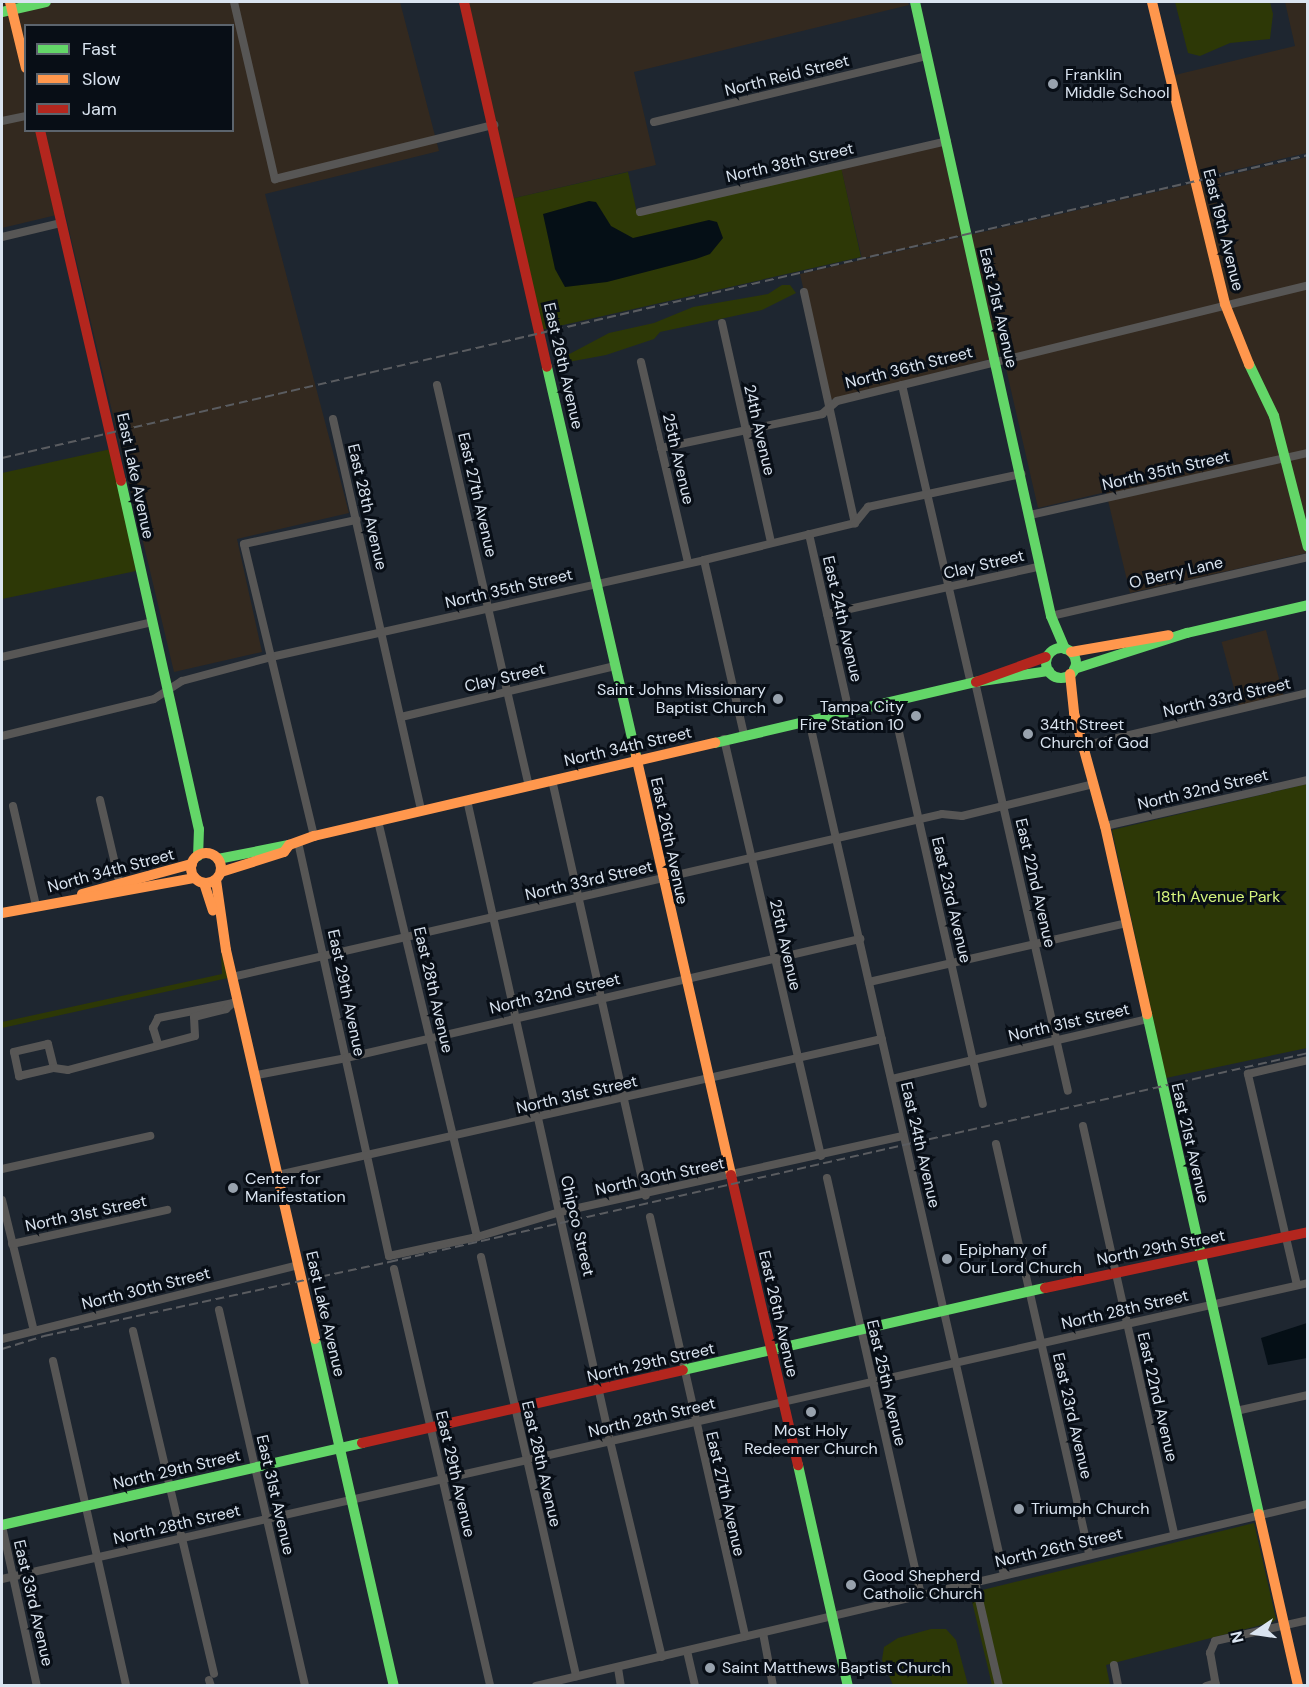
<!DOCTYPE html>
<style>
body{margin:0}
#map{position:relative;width:1309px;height:1687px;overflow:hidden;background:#1e2630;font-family:"DM Sans",sans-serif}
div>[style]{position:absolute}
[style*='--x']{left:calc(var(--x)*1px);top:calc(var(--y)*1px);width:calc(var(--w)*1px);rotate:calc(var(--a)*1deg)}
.industrial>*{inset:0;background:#33291f;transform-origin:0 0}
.green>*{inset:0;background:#2d3806}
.water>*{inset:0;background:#050f16}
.street>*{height:8px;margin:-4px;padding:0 4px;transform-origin:4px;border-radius:4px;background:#575655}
.fast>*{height:10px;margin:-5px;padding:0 5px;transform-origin:5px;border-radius:5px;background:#63d668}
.fast>.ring{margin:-5px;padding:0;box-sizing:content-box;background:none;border:10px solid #63d668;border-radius:50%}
.slow>*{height:10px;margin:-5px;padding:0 5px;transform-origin:5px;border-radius:5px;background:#ff974d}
.slow>.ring{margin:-5px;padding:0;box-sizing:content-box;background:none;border:10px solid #ff974d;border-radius:50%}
.jam>*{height:10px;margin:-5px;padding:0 5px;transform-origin:5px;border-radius:5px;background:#b3261e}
.rail>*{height:2px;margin-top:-1px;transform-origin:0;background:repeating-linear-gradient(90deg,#5a5c60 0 9px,transparent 0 13.5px)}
.dots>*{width:16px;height:16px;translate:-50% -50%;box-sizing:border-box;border:3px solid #080e16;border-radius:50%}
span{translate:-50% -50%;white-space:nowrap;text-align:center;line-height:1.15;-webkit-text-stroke:6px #080e16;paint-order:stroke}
.poi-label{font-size:16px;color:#dae4f0}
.left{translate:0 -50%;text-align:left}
.right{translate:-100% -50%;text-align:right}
.street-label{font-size:16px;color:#dae4f0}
.park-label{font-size:16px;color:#d5f47d}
.frame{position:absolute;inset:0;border:3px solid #dae4f0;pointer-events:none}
.legend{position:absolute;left:24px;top:24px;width:210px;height:108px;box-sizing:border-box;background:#080e16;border:2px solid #5c646d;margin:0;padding:8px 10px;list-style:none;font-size:18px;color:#dae4f0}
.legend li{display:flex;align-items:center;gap:12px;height:30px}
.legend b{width:30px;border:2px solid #5c646d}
.north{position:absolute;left:1225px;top:1603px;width:60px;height:60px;-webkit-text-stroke:4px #080e16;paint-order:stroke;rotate:257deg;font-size:16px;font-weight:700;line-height:24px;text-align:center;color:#dae4f0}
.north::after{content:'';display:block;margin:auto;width:21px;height:27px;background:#dae4f0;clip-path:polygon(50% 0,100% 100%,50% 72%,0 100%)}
</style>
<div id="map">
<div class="industrial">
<i style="clip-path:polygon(evenodd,2px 2px,400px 2px,439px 151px,265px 194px,349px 513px,237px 539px,262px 652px,174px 672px,65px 213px,2px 228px,2px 2px,26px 26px,232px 26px,232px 130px,26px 130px,26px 26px)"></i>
<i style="clip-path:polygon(460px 2px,908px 2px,909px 5px,634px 72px,656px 165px,506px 200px)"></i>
<i style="clip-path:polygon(1285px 2px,1307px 2px,1307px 153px,1195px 179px,1171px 76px,1295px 46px)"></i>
<i style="left:941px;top:143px;width:95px;height:103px;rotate:77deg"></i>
<i style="clip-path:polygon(1307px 157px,1307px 553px,1130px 593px,1106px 492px,1038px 508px,1002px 351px,990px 354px,991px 359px,829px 400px,800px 274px)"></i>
<i style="left:1266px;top:630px;width:70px;height:46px;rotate:75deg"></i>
</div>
<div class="green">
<i style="clip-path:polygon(1175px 2px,1270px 2px,1273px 14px,1270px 39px,1230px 43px,1200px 56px,1188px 53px)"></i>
<i style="clip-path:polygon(841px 167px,861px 257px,537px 331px,506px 200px,628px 172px,637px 213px)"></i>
<i style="clip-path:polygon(782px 285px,790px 285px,796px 293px,762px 310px,660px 332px,654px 339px,606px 355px,563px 363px,562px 358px,609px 333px,654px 323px,693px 307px,768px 294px)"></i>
<i style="clip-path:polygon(111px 449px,136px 571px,2px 599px,2px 473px)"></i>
<i style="clip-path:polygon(1307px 784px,1307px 1048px,1166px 1078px,1112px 830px)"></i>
<i style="clip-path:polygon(221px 953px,228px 978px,2px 1028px,2px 1022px,222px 974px)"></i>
<i style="clip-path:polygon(1254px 1523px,1276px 1619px,1273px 1622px,1106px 1665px,1110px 1685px,992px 1685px,970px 1593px)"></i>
<i style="clip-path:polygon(931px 1629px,946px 1629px,956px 1640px,968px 1685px,893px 1685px,882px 1660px,884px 1647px,898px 1638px)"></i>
</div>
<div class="water">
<i style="clip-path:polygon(589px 201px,596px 202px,611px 226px,633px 238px,709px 220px,717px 222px,723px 238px,710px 254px,696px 259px,607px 282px,565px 287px,555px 269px,543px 214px)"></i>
<i style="clip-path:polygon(1307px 1323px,1307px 1358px,1268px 1365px,1261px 1338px)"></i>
</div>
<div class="street">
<i style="--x:234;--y:2;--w:182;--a:77"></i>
<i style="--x:275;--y:179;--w:226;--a:-13.9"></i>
<i style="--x:2;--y:121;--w:25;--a:-12"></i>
<i style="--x:654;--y:122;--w:281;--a:-13.6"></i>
<i style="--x:640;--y:212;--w:315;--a:-13"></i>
<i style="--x:2;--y:237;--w:61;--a:-13.3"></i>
<i style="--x:804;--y:292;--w:237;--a:77.6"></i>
<i style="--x:722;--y:323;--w:225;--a:77.4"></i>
<i style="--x:641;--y:362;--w:206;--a:76.8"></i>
<i style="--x:437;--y:385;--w:411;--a:77.1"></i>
<i style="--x:902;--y:385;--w:306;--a:77"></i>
<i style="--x:333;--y:419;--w:402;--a:77.3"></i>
<i style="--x:661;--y:448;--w:165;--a:-11.9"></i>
<i style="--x:822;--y:414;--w:20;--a:-41"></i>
<i style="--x:837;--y:401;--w:485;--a:-13.8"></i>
<i style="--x:1030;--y:515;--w:285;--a:-12.6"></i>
<i style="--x:809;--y:534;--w:181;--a:77.3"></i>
<i style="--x:704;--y:560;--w:179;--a:77.1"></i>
<i style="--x:827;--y:614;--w:219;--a:-12.6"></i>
<i style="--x:1051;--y:616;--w:264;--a:-12.9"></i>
<i style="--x:2;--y:657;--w:154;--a:-13.1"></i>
<i style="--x:975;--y:682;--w:419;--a:77.2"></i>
<i style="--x:892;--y:701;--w:413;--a:77.3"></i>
<i style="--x:401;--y:717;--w:220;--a:-13.4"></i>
<i style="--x:809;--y:720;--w:877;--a:77.15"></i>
<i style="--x:2;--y:736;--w:156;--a:-13.7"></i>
<i style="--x:154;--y:699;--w:33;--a:-33"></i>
<i style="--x:182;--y:681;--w:92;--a:-15.1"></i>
<i style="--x:271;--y:657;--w:444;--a:-12.6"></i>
<i style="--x:704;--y:560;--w:155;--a:-13.8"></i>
<i style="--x:855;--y:523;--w:21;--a:-51"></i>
<i style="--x:868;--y:507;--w:157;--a:-12.2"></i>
<i style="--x:724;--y:739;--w:428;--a:76.9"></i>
<i style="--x:1083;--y:746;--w:231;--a:-13.3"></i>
<i style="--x:552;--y:780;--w:426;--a:77.3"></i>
<i style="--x:100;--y:800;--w:91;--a:76.7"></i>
<i style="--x:467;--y:800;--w:657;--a:77.42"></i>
<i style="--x:610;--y:1441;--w:222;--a:76.5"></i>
<i style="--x:13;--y:806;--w:103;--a:77"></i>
<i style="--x:378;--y:821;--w:428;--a:76.6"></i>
<i style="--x:1105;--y:826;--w:208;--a:-12.8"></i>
<i style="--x:314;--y:836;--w:300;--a:-103.5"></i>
<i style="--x:244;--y:544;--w:115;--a:-12.1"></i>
<i style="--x:298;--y:842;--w:424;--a:77.6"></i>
<i style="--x:389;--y:1256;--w:90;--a:-12.2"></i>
<i style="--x:477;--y:1237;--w:87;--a:-16.8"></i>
<i style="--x:560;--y:1212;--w:351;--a:-12.5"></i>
<i style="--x:232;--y:977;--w:728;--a:-12.93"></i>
<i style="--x:942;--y:814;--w:20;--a:6"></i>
<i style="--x:962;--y:816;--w:135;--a:-13.7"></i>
<i style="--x:869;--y:982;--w:265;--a:-12.9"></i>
<i style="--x:158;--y:1044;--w:17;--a:-107"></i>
<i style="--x:153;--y:1028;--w:11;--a:-63"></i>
<i style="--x:158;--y:1018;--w:77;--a:-11.2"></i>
<i style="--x:54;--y:1068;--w:25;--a:-104"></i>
<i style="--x:48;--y:1044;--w:35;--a:167"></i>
<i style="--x:14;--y:1052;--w:25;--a:78"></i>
<i style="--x:19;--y:1076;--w:36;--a:-13"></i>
<i style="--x:54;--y:1068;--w:14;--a:8"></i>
<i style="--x:68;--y:1070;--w:131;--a:-15"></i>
<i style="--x:195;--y:1036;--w:19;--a:-93"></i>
<i style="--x:194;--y:1017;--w:33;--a:-14"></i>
<i style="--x:226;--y:1009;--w:9;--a:-41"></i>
<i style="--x:257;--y:1075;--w:91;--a:-10.8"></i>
<i style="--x:346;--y:1058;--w:528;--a:-13.04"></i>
<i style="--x:892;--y:1079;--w:263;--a:-13.2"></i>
<i style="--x:1083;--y:1126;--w:418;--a:77.4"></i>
<i style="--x:996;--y:1144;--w:420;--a:77.2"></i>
<i style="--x:2;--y:1169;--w:152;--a:-12.6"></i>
<i style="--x:278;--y:1175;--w:619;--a:-12.69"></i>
<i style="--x:827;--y:1178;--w:427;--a:77.3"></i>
<i style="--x:2;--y:1200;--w:135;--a:76.3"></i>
<i style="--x:650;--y:1217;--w:430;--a:77.2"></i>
<i style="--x:12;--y:1244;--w:159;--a:-12.4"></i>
<i style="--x:481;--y:1257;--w:430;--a:77.2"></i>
<i style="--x:394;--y:1269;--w:428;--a:77"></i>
<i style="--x:1297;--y:1285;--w:217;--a:-103.1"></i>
<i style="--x:1248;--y:1074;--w:62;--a:-13.1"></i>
<i style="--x:219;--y:1310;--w:386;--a:77.1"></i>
<i style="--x:133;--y:1331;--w:352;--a:76.7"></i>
<i style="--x:2;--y:1339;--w:305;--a:-14"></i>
<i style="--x:53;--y:1361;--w:333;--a:77.3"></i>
<i style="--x:1236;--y:1411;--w:74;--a:-12.5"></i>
<i style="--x:2;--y:1526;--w:164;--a:77.7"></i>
<i style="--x:2;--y:1579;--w:1339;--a:-12.77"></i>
<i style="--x:975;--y:1582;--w:107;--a:77"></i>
<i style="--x:763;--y:1633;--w:54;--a:79.3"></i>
<i style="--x:687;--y:1651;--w:36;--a:77"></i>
<i style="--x:1114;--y:1665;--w:21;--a:79"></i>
<i style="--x:618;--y:1668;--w:18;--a:81"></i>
<i style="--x:209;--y:1680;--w:6;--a:72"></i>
<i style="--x:536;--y:1686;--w:793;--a:-13.27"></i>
<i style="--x:1206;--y:1686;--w:10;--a:-17"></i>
<i style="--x:1216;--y:1686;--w:34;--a:-100"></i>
<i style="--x:1210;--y:1653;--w:13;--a:-67"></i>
<i style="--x:1215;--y:1641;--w:95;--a:-12.7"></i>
</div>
<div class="fast">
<i style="--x:915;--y:2;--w:629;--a:77.51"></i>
<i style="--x:1051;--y:616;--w:36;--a:67"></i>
<i style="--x:2;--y:12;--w:45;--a:-12.8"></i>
<i style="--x:1249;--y:364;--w:58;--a:64.3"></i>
<i style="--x:1274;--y:416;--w:135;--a:75.5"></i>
<i style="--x:547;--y:367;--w:399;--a:77.1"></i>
<i style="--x:121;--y:481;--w:357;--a:77.4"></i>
<i style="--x:199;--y:829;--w:27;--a:92"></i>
<i class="ring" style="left:1046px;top:648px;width:20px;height:20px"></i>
<i style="--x:1074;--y:669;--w:119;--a:-17.7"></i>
<i style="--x:1187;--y:633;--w:124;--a:-13"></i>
<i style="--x:715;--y:743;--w:267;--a:-13.2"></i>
<i style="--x:975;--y:682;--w:75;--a:-8.5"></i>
<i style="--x:218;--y:859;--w:72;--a:-11.2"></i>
<i style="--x:1147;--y:1014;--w:512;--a:77.37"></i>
<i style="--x:315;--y:1339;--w:356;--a:77.2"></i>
<i style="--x:683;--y:1370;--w:371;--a:-12.8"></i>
<i style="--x:798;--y:1465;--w:227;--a:77.3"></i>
<i style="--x:2;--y:1525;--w:369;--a:-12.8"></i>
</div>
<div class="slow">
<i style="--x:10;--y:2;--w:68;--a:76.4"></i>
<i style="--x:1152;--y:2;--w:311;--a:76.4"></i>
<i style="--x:1225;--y:304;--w:65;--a:68.2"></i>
<i style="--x:1071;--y:652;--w:99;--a:-9.8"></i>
<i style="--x:1070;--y:674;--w:39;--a:84"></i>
<i style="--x:1074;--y:713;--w:117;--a:74.7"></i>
<i style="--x:1105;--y:826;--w:193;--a:77.4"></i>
<i style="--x:636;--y:756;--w:430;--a:77.2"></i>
<i class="ring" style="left:191px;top:853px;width:20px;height:20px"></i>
<i style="--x:221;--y:872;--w:66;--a:-17.6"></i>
<i style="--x:284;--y:852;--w:9;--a:-54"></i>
<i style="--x:289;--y:845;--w:27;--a:-20"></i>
<i style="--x:314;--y:836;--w:412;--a:-13.1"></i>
<i style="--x:216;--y:880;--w:71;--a:81.9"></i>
<i style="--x:226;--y:950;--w:399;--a:77.1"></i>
<i style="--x:204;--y:883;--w:29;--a:72"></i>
<i style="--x:82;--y:894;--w:114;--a:-15.3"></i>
<i style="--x:2;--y:913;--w:196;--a:-10.3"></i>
<i style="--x:1259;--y:1514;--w:176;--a:77.2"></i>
</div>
<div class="jam">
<i style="--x:464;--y:2;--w:374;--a:77.2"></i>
<i style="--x:40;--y:130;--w:360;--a:77"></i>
<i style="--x:976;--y:682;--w:74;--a:-19.7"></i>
<i style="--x:731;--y:1175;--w:298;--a:77"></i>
<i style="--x:1045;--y:1288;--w:269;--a:-12"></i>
<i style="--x:362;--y:1443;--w:329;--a:-12.8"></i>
</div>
<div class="rail">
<i style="--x:2;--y:458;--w:1341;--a:-13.06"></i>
<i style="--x:2;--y:1349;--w:44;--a:-17.2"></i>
<i style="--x:44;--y:1336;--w:353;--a:-12.1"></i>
<i style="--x:389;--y:1262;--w:942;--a:-12.81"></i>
</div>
<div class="dots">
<i style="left:1053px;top:84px;background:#98a2ad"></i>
<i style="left:778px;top:699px;background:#98a2ad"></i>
<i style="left:916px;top:716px;background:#98a2ad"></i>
<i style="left:1028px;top:734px;background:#98a2ad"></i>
<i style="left:233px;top:1188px;background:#98a2ad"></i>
<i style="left:947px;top:1259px;background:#98a2ad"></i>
<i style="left:811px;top:1412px;background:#98a2ad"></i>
<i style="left:1019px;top:1509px;background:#98a2ad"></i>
<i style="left:851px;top:1585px;background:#98a2ad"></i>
<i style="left:710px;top:1668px;background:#98a2ad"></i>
</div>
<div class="poi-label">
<span class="left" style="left:1065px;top:84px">Franklin<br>Middle School</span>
<span class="right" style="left:766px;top:699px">Saint Johns Missionary<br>Baptist Church</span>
<span class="right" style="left:904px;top:716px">Tampa City<br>Fire Station 10</span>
<span class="left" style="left:1040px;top:734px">34th Street<br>Church of God</span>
<span class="left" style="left:245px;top:1188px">Center for<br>Manifestation</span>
<span class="left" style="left:959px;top:1259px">Epiphany of<br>Our Lord Church</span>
<span style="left:811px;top:1440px">Most Holy<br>Redeemer Church</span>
<span class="left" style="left:1031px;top:1509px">Triumph Church</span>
<span class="left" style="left:863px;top:1585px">Good Shepherd<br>Catholic Church</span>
<span class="left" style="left:722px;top:1668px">Saint Matthews Baptist Church</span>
</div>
<div class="street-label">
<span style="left:787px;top:76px;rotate:-14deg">North Reid Street</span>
<span style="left:790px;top:163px;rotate:-13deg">North 38th Street</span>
<span style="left:1223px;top:230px;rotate:76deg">East 19th Avenue</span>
<span style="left:998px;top:308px;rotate:77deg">East 21st Avenue</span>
<span style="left:563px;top:366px;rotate:77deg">East 26th Avenue</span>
<span style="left:909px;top:368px;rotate:-14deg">North 36th Street</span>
<span style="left:759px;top:430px;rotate:77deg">24th Avenue</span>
<span style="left:678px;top:459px;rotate:77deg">25th Avenue</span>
<span style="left:1166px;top:471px;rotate:-13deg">North 35th Street</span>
<span style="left:135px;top:476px;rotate:78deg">East Lake Avenue</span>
<span style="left:477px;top:495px;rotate:77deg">East 27th Avenue</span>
<span style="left:367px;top:507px;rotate:77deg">East 28th Avenue</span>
<span style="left:984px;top:565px;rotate:-13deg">Clay Street</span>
<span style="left:1176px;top:573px;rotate:-13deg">O Berry Lane</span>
<span style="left:509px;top:589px;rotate:-13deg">North 35th Street</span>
<span style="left:842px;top:619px;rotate:77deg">East 24th Avenue</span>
<span style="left:505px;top:678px;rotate:-13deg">Clay Street</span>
<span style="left:1227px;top:698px;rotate:-13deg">North 33rd Street</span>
<span style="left:628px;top:747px;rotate:-13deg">North 34th Street</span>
<span style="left:1203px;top:790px;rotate:-13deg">North 32nd Street</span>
<span style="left:669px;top:841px;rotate:78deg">East 26th Avenue</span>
<span style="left:111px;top:871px;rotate:-15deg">North 34th Street</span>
<span style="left:589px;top:881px;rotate:-13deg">North 33rd Street</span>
<span style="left:1035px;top:883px;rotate:77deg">East 22nd Avenue</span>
<span style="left:951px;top:900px;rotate:77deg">East 23rd Avenue</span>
<span style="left:785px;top:945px;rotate:77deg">25th Avenue</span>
<span style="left:433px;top:990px;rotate:77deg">East 28th Avenue</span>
<span style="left:346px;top:993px;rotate:78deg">East 29th Avenue</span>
<span style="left:555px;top:994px;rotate:-13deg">North 32nd Street</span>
<span style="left:1069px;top:1023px;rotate:-13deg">North 31st Street</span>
<span style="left:577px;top:1095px;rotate:-13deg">North 31st Street</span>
<span style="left:1190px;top:1143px;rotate:77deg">East 21st Avenue</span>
<span style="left:920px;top:1145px;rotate:77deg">East 24th Avenue</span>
<span style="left:660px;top:1177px;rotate:-12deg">North 30th Street</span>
<span style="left:86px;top:1214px;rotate:-12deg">North 31st Street</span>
<span style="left:577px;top:1226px;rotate:77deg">Chipco Street</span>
<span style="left:1161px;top:1248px;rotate:-11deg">North 29th Street</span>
<span style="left:146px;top:1289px;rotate:-14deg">North 30th Street</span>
<span style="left:1125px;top:1310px;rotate:-13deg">North 28th Street</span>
<span style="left:325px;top:1314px;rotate:77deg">East Lake Avenue</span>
<span style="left:778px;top:1314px;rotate:77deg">East 26th Avenue</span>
<span style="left:651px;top:1363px;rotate:-13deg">North 29th Street</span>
<span style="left:886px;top:1383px;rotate:77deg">East 25th Avenue</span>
<span style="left:1157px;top:1397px;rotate:77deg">East 22nd Avenue</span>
<span style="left:1072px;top:1416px;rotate:77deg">East 23rd Avenue</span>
<span style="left:652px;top:1418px;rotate:-13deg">North 28th Street</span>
<span style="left:541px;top:1464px;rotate:77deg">East 28th Avenue</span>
<span style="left:177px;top:1470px;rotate:-13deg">North 29th Street</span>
<span style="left:455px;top:1474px;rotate:77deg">East 29th Avenue</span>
<span style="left:725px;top:1494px;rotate:77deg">East 27th Avenue</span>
<span style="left:275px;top:1495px;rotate:77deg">East 31st Avenue</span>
<span style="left:177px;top:1525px;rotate:-13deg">North 28th Street</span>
<span style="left:1059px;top:1548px;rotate:-13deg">North 26th Street</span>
<span style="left:33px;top:1603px;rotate:77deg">East 33rd Avenue</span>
</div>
<div class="park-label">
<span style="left:1218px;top:897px">18th Avenue Park</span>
</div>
<div class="frame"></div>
<ul class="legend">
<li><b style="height:8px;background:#63d668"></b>Fast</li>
<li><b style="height:8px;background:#ff974d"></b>Slow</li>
<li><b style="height:8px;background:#b3261e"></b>Jam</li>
</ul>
<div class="north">N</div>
</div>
